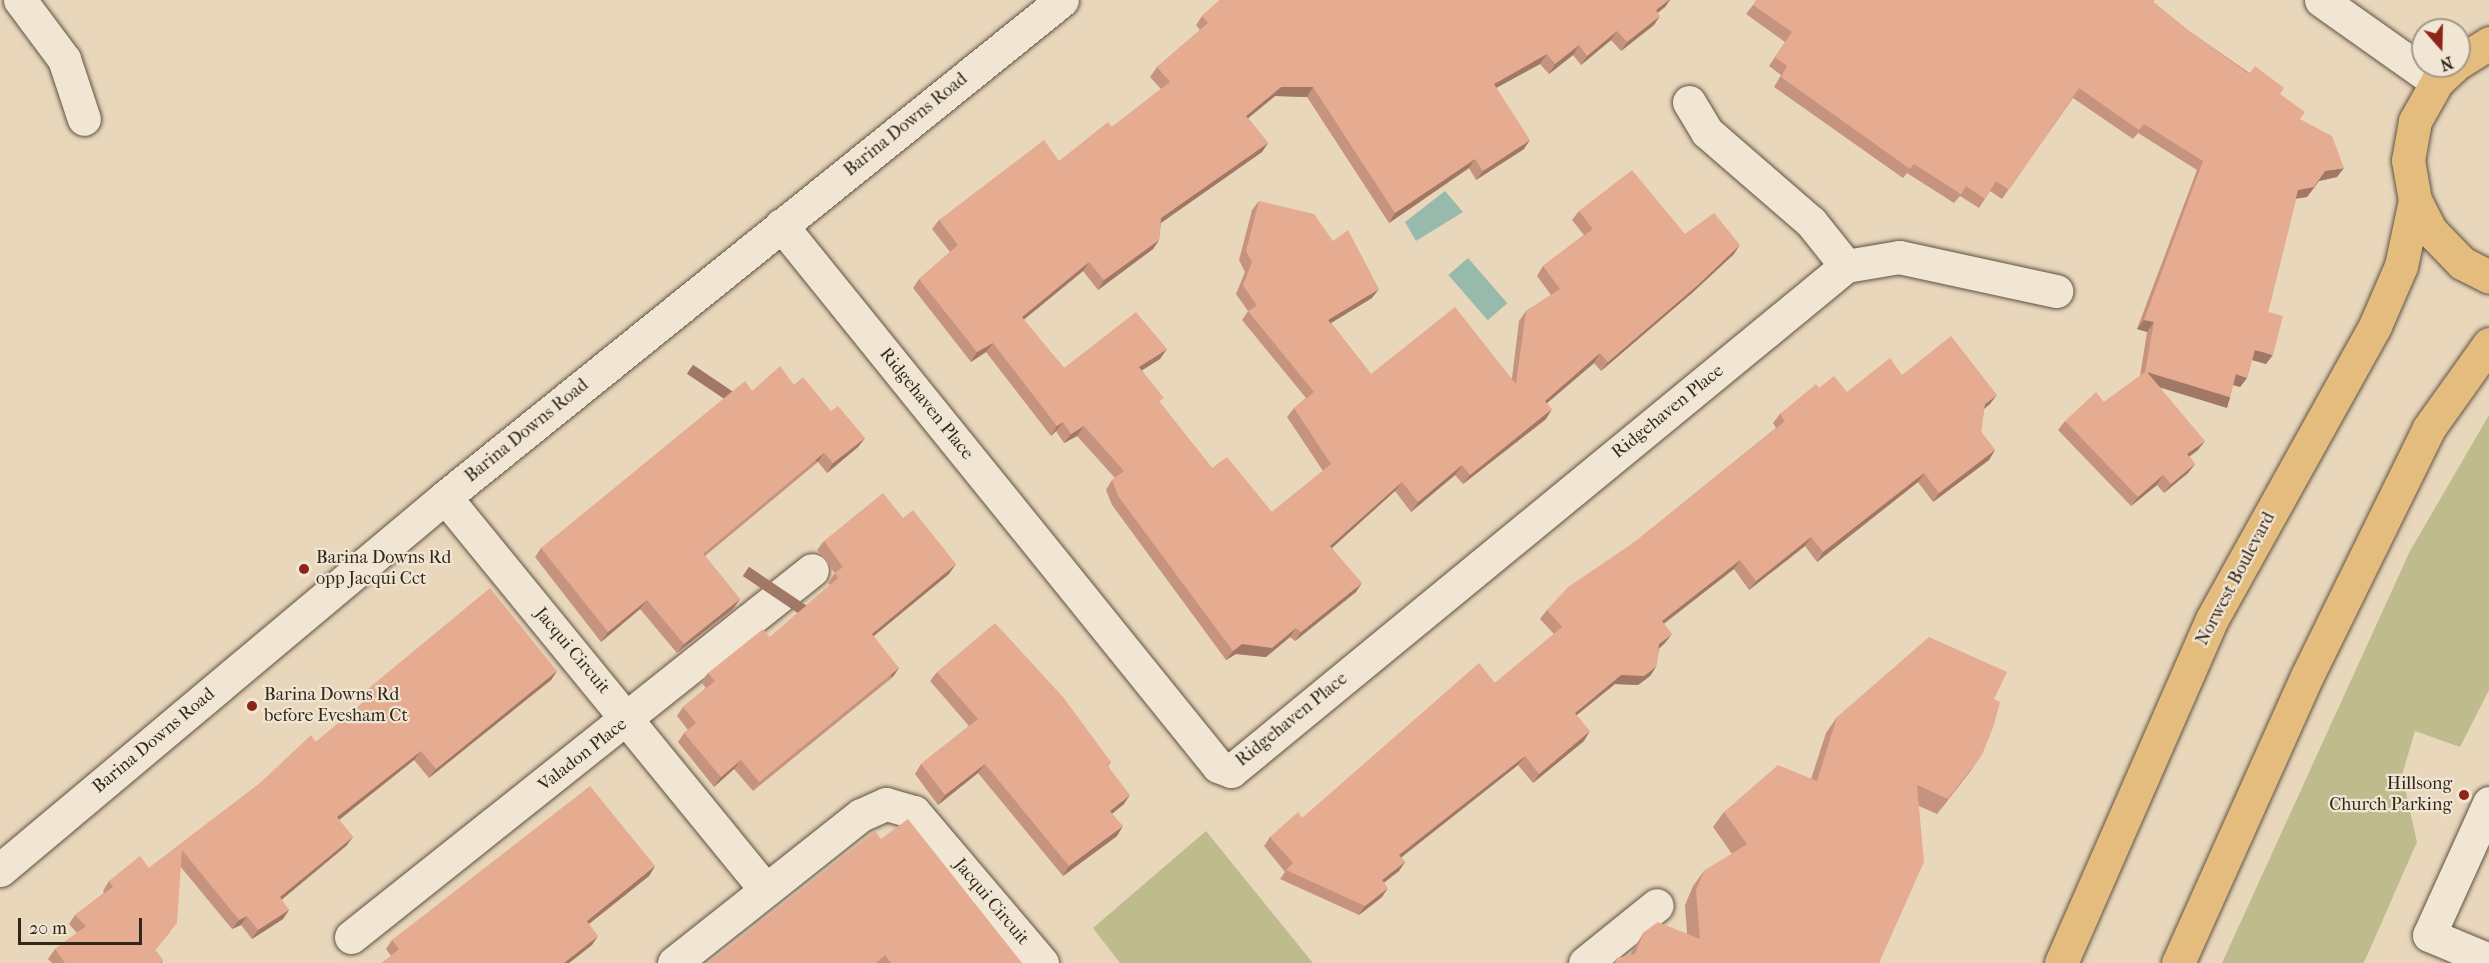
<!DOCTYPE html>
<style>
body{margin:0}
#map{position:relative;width:2489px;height:963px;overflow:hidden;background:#e9d7bc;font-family:"IM FELL French Canon",serif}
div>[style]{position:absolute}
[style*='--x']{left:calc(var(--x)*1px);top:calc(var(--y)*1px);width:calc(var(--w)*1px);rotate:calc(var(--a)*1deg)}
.green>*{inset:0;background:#bebc8c}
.water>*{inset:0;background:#98baac;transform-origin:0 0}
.roads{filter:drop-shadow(0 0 2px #5f5342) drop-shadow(0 0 2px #5f5342)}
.minor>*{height:33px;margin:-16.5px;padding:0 16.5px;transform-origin:16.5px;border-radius:16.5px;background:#f1e5d3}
.major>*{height:33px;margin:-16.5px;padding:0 16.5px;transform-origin:16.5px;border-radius:16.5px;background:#e4bc7e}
.wall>*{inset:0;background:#c6947e}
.shaded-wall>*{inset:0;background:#a17866;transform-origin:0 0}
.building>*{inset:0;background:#e6ac92}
.dots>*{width:16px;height:16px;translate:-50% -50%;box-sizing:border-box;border:3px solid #f1e5d3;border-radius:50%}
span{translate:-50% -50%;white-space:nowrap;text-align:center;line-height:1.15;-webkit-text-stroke:4.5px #f1e5d3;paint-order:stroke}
.street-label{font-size:18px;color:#31271a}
.poi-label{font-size:18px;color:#31271a}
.left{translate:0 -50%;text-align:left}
.right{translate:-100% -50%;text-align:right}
.north{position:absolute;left:2411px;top:18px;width:60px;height:60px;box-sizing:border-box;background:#f1e5d3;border:2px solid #a49989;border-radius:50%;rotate:160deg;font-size:16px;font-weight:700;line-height:24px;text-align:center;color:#31271a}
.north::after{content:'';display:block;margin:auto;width:21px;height:27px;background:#8f2418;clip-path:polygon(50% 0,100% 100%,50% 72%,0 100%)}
.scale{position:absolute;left:18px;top:918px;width:124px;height:27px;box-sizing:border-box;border:3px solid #31271a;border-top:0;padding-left:8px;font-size:18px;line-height:21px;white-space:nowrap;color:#31271a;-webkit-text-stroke:4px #f1e5d3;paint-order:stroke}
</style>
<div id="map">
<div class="green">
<i style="clip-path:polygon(2489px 415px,2489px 690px,2460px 747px,2415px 731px,2402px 775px,2417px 842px,2366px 958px,2363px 963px,2222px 963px,2410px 551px)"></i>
<i style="clip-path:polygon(1206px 831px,1313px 963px,1120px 963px,1093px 928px)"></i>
</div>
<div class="water">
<i style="clip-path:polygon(1445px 191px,1463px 212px,1416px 241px,1405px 222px)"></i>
<i style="left:1468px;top:258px;width:60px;height:26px;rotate:49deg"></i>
</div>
<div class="roads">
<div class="minor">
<i style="--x:20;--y:0;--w:74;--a:53.3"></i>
<i style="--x:64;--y:59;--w:63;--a:71.6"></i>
<i style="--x:2321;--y:0;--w:142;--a:35.3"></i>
<i style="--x:1689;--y:102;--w:35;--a:59"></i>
<i style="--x:1707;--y:132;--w:138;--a:40.9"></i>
<i style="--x:1811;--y:222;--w:56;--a:51.5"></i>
<i style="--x:781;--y:225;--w:695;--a:51.07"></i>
<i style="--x:1218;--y:766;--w:14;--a:21"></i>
<i style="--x:1231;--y:771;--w:796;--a:-39.39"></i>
<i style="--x:1846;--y:266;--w:54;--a:-9.6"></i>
<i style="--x:1899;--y:257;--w:161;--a:12.2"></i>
<i style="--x:445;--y:497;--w:506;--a:50.77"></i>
<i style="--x:2489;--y:803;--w:145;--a:114.4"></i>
<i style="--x:2429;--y:935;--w:65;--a:22.6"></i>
<i style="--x:0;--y:870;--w:581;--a:-39.97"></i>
<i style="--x:445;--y:497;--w:792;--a:-38.85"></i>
<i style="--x:351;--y:937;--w:589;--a:-38.52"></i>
<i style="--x:674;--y:963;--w:238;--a:-38.4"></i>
<i style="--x:861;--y:815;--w:27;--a:-24"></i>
<i style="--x:886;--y:804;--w:29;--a:16"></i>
<i style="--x:914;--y:812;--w:198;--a:49.7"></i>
<i style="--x:1585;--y:963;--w:92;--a:-38.9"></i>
</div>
<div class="major">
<i style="--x:2459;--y:62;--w:36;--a:-32"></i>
<i style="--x:2454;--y:66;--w:23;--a:137"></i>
<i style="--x:2437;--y:82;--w:45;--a:119.4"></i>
<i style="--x:2415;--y:121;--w:40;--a:100"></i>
<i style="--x:2408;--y:160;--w:41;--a:80.1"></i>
<i style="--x:2415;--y:200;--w:35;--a:63"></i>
<i style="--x:2431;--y:231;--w:45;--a:45.9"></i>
<i style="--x:2462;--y:263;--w:30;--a:27"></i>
<i style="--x:2061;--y:963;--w:376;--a:-66.3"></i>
<i style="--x:2212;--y:619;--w:335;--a:-60.9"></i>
<i style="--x:2375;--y:326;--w:65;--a:-66.6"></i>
<i style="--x:2401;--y:266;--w:67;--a:-78"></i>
<i style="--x:2178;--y:963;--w:315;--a:-65.8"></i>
<i style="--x:2307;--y:676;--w:276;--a:-63.8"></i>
<i style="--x:2429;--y:428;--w:103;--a:-54.5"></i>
</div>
</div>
<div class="wall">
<i style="clip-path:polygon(1220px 0,1670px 0,1665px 7px,1658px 13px,1654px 25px,1621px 51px,1611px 40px,1581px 65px,1573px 55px,1549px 74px,1540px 64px,1496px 88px,1524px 149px,1476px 180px,1469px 168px,1389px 223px,1307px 97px,1275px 96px,1248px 118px,1268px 143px,1262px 152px,1161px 223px,1159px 240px,1153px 249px,1098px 290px,1083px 271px,1023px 320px,1064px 368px,1160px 359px,1142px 370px,1160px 403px,1212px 468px,1272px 512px,1323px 471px,1287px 417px,1294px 408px,1306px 398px,1242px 320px,1248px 311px,1236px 294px,1245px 272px,1239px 260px,1252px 210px,1259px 201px,1372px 298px,1331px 323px,1371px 374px,1512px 378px,1519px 321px,1526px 311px,1551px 295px,1537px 276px,1543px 266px,1584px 235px,1572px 220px,1579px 211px,1685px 234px,1734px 254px,1692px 293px,1601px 371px,1594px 363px,1547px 403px,1546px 419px,1463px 484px,1455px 475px,1411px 512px,1395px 491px,1332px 548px,1356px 592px,1295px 641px,1290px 637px,1266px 657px,1236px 654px,1226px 660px,1112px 505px,1106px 490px,1112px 480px,1115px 478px,1077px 436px,1064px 443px,1056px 431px,1051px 436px,986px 352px,971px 362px,913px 288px,919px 279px,950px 252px,932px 229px,939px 220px,1059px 161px,1112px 127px,1161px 89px,1150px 77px,1157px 67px,1200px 30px,1196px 25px,1202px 16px)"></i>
<i style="clip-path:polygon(2153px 2px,2189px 31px,2280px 94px,2300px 119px,2337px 177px,2319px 181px,2307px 197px,2296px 199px,2268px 312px,2266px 364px,2252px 360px,2247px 378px,2240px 387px,2233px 385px,2230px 397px,2223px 406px,2160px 387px,2198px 450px,2189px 456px,2195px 464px,2188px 473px,2164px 493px,2157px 485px,2131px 506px,2058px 430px,2065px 421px,2104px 402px,2140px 376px,2147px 332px,2137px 329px,2197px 170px,2138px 133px,2133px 139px,2073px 98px,2002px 199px,1990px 191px,1979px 208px,1960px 196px,1954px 203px,1907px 173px,1903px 178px,1774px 87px,1781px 75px,1769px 66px,1785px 42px,1746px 14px,1753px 5px)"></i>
<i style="clip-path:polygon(1902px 375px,1990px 404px,1984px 409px,1981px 432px,1995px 450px,1989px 460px,1933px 502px,1918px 482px,1817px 562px,1805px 546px,1749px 590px,1734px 569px,1664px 624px,1665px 643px,1659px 649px,1656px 667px,1650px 676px,1638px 685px,1615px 684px,1577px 715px,1584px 741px,1533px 783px,1518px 765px,1401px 857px,1405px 862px,1399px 871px,1384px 883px,1382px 897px,1359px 915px,1280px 879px,1285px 872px,1264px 846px,1270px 837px,1302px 818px,1495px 683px,1554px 634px,1540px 619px,1547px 610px,1636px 541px,1776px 428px,1773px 423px,1780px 414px,1819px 388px,1847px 392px)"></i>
<i style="clip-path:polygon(794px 385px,865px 438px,858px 447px,827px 473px,818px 462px,705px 556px,740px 599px,733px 609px,677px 653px,640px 609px,601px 642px,535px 557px,541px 548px,752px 391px)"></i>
<i style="clip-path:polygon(824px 541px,949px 574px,874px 636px,893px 677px,753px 791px,734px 769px,714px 787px,678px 742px,684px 733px,688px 730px,677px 716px,683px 707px,706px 688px,701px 682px,708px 673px,770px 637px,830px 585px,828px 583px,835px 573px,817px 550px)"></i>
<i style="clip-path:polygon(557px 671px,551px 680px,429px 778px,414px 760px,339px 820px,353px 837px,346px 846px,281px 900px,289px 910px,283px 919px,252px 939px,241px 925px,232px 929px,180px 866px,170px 932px,155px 950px,163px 960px,162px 963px,52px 963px,48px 959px,55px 949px,77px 933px,69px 924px,75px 915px,104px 893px,103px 891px,109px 881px,149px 868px,259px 784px,316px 742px,365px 701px,362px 697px,369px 688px)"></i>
<i style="clip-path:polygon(937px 672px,1111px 762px,1108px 766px,1124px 804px,1112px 814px,1117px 836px,1063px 876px,978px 773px,938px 805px,915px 774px,921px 764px,969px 726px,930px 681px)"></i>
<i style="clip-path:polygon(1994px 699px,1971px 770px,1937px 814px,1919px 806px,1879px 963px,1614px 963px,1617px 958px,1630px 955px,1634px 948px,1644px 932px,1687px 934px,1685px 905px,1693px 886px,1704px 871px,1732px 854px,1713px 827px,1724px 812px,1811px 779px,1826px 733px,1837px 717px)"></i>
<i style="clip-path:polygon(881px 839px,1022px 963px,708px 963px)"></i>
<i style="clip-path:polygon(655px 866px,649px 876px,589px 924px,592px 945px,569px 963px,382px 963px,391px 956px,386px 949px,392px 940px)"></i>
</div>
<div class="shaded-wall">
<i style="clip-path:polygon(1669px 0,1670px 0,1665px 7px,1649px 19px,1656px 10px)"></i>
<i style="clip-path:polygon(1660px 16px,1654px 25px,1621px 51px,1627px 42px)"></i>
<i style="clip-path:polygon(1617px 31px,1611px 40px,1581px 65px,1587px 56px)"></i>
<i style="clip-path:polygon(1579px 45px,1573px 55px,1549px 74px,1555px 64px)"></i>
<i style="clip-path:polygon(1547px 54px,1540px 64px,1487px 93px,1494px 84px)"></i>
<i style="clip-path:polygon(1281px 87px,1313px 87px,1307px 97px,1275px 96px,1240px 125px,1246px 116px)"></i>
<i style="clip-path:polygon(1530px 140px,1524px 149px,1476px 180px,1483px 171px)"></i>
<i style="clip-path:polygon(1268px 143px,1262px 152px,1155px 227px,1161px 218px)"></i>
<i style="clip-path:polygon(1475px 159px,1469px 168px,1389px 223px,1395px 213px)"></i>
<i style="clip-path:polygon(2344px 168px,2337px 177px,2319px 181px,2307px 197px,2292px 199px,2298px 190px,2325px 171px)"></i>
<i style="clip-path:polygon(1159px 240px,1153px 249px,1098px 290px,1104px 280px)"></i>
<i style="clip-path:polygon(1740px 245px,1734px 254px,1692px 293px,1601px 371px,1608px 362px)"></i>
<i style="clip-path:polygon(1089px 262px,1083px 271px,1015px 327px,1022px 317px)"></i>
<i style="clip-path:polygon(1379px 289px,1372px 298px,1321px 329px,1328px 320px)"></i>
<i style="clip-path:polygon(2144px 320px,2154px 322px,2147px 332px,2137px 329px)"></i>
<i style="clip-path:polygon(993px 343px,986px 352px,971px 362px,977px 352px)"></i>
<i style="clip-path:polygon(1167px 349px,1160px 359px,1133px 376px,1139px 367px)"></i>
<i style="clip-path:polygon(2255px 350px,2273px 355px,2266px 364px,2249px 359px)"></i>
<i style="clip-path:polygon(1600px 353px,1594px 363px,1539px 410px,1545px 401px)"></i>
<i style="left:2147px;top:372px;width:87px;height:11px;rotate:17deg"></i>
<i style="clip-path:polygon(2236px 374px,2247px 378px,2240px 387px,2230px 384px)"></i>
<i style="clip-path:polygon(1997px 395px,1990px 404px,1979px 413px,1985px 404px)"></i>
<i style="clip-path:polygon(1552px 409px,1546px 419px,1463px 484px,1470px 475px)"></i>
<i style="clip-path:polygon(1063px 422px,1056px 431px,1051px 436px,1057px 426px)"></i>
<i style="clip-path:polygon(1084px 426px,1077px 436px,1064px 443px,1071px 434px)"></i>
<i style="clip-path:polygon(865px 438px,858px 447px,827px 473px,833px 463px)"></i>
<i style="clip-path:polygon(2205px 441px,2198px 450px,2181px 463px,2187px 454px)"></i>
<i style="clip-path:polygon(1995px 450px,1989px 460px,1933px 502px,1939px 493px)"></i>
<i style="left:824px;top:453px;width:11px;height:158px;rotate:124deg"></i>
<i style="clip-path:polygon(2195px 464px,2188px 473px,2164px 493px,2171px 484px)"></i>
<i style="clip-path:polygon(1462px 465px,1455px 475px,1411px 512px,1418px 502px)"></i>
<i style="clip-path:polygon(1924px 473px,1918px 482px,1817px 562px,1823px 552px)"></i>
<i style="clip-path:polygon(2163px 475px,2157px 485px,2131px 506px,2138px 497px)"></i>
<i style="clip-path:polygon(1402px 482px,1395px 491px,1324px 555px,1330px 546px)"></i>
<i style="clip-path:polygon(1811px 537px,1805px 546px,1749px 590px,1756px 581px)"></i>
<i style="clip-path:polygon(1740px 560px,1734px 569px,1655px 630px,1662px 621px)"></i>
<i style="clip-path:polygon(956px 564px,949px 574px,865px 643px,872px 634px)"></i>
<i style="clip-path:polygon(1362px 583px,1356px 592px,1295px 641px,1301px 632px)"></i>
<i style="clip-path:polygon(740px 599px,733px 609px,677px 653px,684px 644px)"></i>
<i style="clip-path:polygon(647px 600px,640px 609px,601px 642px,608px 632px)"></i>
<i style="clip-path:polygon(1296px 628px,1290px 637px,1266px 657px,1236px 654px,1226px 660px,1233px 651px,1242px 644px)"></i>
<i style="clip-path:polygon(1672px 634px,1665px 643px,1653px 653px,1659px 644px)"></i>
<i style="clip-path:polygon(1656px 667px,1650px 676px,1638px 685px,1615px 684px,1568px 722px,1575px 713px,1621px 675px)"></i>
<i style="left:899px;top:668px;width:11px;height:181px;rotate:124deg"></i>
<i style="clip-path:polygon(557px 671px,551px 680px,429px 778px,436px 769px)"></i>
<i style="clip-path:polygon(1590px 731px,1584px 741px,1533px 783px,1539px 774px)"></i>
<i style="clip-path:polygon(421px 751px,414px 760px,330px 827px,337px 817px)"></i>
<i style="clip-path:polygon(1982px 755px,1971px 770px,1937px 814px,1948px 799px)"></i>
<i style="clip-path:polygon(1525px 756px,1518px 765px,1393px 864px,1399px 855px)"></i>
<i style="clip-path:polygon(741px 760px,734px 769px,714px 787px,721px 777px)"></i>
<i style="clip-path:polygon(985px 764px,978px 773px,938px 805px,945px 795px)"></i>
<i style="clip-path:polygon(1130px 795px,1124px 804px,1103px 821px,1110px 811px)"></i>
<i style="clip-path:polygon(1123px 826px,1117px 836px,1063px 876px,1069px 866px)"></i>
<i style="clip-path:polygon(353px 837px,346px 846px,273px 907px,280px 897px)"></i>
<i style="clip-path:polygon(1405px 862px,1399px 871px,1375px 889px,1382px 880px)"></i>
<i style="clip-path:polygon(655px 866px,649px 876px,580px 931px,587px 921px)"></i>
<i style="clip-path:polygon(1388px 888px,1382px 897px,1359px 915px,1365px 906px)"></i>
<i style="clip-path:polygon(289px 910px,283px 919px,252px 939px,258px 930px)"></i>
<i style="clip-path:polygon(247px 916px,241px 925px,232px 929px,239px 920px)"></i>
<i style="clip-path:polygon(598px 936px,592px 945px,569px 963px,564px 963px)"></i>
</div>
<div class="building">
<i style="clip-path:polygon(1220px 0,1669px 0,1656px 10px,1660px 16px,1627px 42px,1617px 31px,1587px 56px,1579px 45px,1555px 64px,1547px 54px,1494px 84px,1530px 140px,1483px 171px,1475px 159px,1395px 213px,1313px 87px,1281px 87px,1246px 116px,1268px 143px,1161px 218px,1159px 240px,1104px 280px,1089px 262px,1022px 317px,1064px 368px,1136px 312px,1167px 349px,1139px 367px,1164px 398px,1159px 401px,1212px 468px,1227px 457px,1272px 512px,1331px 464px,1294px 408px,1314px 392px,1248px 311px,1257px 306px,1243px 285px,1252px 262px,1246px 251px,1259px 201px,1314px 214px,1333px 241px,1348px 230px,1379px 289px,1328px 320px,1371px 374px,1455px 307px,1516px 384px,1526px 311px,1560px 289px,1543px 266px,1593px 229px,1579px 211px,1632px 170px,1685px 234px,1714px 213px,1740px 245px,1699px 284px,1608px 362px,1600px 353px,1545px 401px,1552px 409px,1470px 475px,1462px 465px,1418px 502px,1402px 482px,1330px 546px,1362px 583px,1301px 632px,1296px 628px,1272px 648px,1242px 644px,1233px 651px,1118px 496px,1112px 480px,1124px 471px,1084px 426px,1071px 434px,1063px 422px,1057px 426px,993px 343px,977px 352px,919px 279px,958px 245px,939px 220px,1044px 140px,1059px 161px,1108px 122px,1112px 127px,1170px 82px,1157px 67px,1208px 23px,1202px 16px)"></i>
<i style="clip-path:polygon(1756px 0,2155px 0,2153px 2px,2189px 31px,2249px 74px,2255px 66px,2284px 88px,2280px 94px,2305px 112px,2300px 119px,2332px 136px,2344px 168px,2325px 171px,2314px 187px,2298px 190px,2268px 312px,2283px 316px,2273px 355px,2255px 350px,2247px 378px,2236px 374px,2230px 397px,2147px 372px,2205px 441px,2187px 454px,2195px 464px,2171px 484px,2163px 475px,2138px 497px,2065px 421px,2096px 392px,2104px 402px,2145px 372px,2154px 322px,2144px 320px,2203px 161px,2144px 124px,2139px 130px,2079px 88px,2009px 190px,1996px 181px,1985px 199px,1966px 186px,1961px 194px,1914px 164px,1910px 169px,1781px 77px,1787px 66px,1775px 57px,1792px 32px,1753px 5px)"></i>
<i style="clip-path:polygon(1951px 336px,1997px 395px,1985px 404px,1981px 432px,1995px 450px,1939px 493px,1924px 473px,1823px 552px,1811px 537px,1756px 581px,1740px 560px,1662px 621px,1672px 634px,1659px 644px,1656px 667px,1644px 676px,1621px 675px,1575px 713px,1590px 731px,1539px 774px,1525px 756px,1399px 855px,1405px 862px,1382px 880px,1388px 888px,1365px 906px,1286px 870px,1293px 863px,1270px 837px,1298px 812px,1302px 818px,1479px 663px,1495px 683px,1562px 627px,1547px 610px,1568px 587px,1636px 541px,1785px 421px,1780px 414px,1816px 384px,1819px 388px,1834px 376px,1847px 392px,1890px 358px,1902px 375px)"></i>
<i style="clip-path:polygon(780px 366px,794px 385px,803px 377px,831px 411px,838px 406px,865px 438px,833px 463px,824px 453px,703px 554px,740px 599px,684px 644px,647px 600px,608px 632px,541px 548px,745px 381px,752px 391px)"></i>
<i style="clip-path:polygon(883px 493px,903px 518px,913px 510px,956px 564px,872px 634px,899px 668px,759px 782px,741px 760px,721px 777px,684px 733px,696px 723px,683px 707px,715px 681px,708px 673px,763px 629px,770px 637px,838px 578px,835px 573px,843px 567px,824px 541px)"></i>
<i style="clip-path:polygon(490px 588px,557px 671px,436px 769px,421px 751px,337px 817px,353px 837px,280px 897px,289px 910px,258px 930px,247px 916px,239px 920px,182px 850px,177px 923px,155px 950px,163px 960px,160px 963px,65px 963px,55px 949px,86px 926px,75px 915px,113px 887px,109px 881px,140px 856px,149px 868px,259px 784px,311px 735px,316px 742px,374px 694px,369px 688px)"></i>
<i style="clip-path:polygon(995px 623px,1063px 697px,1111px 762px,1107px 765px,1130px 795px,1110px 811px,1123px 826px,1069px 866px,985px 764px,945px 795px,921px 764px,978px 719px,937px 672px)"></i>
<i style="clip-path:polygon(1929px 637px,2007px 672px,1994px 699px,2000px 702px,1994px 725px,1982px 755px,1948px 799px,1917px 785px,1924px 862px,1879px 963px,1616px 963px,1617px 958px,1635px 954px,1644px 932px,1658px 922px,1700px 939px,1696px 890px,1704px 871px,1747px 844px,1724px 812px,1778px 765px,1817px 781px,1837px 717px)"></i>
<i style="clip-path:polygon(590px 786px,655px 866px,587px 921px,598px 936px,564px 963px,382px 963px,399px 949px,392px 940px)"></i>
<i style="clip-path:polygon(908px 819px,1022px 963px,891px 963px,885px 955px,876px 963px,708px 963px,875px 831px,881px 839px)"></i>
</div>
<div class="dots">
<i style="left:304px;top:569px;background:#8f2418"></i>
<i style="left:252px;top:706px;background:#8f2418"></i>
<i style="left:2464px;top:795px;background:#8f2418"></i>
</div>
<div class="street-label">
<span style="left:906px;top:125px;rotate:-39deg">Barina Downs Road</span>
<span style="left:926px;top:404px;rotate:51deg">Ridgehaven Place</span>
<span style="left:1668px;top:412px;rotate:-39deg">Ridgehaven Place</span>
<span style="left:527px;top:431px;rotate:-39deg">Barina Downs Road</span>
<span style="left:2236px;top:579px;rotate:-62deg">Norwest Boulevard</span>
<span style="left:572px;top:651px;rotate:50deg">Jacqui Circuit</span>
<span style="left:1292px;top:720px;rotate:-39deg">Ridgehaven Place</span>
<span style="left:154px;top:741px;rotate:-40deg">Barina Downs Road</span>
<span style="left:583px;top:755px;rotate:-38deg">Valadon Place</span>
<span style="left:991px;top:902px;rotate:50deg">Jacqui Circuit</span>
</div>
<div class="poi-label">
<span class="left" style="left:316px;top:569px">Barina Downs Rd<br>opp Jacqui Cct</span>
<span class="left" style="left:264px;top:706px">Barina Downs Rd<br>before Evesham Ct</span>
<span class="right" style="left:2452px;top:795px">Hillsong<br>Church Parking</span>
</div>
<div class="north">N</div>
<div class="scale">20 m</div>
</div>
